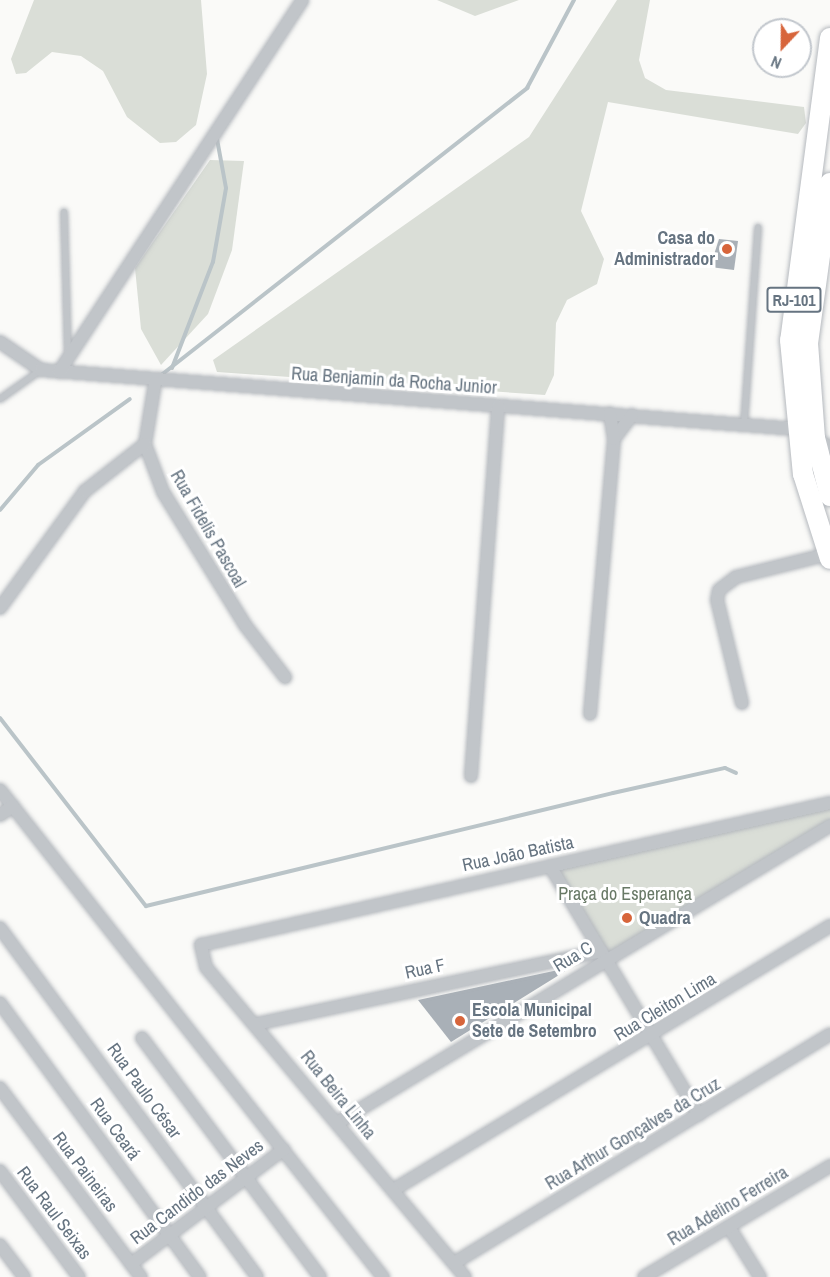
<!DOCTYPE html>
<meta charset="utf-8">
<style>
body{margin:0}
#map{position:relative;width:830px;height:1277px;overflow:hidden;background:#fafaf8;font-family:"Archivo Narrow",sans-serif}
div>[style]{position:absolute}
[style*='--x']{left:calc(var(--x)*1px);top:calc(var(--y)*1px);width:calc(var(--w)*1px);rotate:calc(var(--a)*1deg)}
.green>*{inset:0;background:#daded7}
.stream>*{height:4px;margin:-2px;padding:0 2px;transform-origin:2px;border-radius:2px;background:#bac4c8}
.building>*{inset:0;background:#a9b0b7}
.roads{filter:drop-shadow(0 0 2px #b5b9be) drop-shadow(0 0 2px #b5b9be)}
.lane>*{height:6px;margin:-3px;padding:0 3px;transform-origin:3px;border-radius:3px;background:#c1c5c9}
.street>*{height:12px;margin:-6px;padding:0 6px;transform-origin:6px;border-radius:6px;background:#c1c5c9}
.primary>*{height:20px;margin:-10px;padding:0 10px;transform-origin:10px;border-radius:10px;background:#fff}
.dots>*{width:16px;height:16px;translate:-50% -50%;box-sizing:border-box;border:3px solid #fff;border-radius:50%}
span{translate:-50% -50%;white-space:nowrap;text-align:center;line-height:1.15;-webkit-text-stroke:6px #fff;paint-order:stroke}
.shield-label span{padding:2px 4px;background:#fff;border:2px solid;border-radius:4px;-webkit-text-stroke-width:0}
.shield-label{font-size:16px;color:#667481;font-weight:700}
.poi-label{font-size:18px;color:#667481;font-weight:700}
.right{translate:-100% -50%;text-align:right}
.left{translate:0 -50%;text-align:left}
.street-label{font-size:18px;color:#667481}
.park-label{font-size:18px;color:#687966}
.north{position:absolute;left:752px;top:18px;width:60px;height:60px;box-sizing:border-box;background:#fff;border:2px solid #c2c7cd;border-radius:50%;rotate:202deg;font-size:16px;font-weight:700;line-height:24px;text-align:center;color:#667481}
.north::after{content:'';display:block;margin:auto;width:21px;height:27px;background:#d7653b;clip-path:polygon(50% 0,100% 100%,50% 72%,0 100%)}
</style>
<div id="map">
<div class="green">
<i style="clip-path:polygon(34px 0,201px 0,207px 74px,196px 125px,176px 142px,160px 143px,127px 117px,103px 71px,81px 56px,52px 52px,26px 73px,16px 74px,11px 59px)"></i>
<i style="clip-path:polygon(437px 0,519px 0,475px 16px)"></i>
<i style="clip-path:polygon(617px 0,650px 0,639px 60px,645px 78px,666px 90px,804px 107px,806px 123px,798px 134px,608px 102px,581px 211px,604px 259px,597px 284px,567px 300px,556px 323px,554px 375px,545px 395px,217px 372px,213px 360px,529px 137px)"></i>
<i style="clip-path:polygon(210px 160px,244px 161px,232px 250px,208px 314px,161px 365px,141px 329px,135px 268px)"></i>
<i style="clip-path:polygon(830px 805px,830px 824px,607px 954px,552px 865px)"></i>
</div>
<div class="stream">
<i style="--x:172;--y:368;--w:114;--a:-68.9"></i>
<i style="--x:213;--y:262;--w:75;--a:-80"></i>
<i style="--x:226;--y:188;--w:50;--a:-100.4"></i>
<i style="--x:160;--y:376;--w:467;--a:-38.1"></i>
<i style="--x:527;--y:88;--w:100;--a:-61.9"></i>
<i style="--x:0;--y:510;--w:59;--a:-49.8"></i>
<i style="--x:38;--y:465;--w:113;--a:-35.7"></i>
<i style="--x:0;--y:718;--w:238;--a:52.2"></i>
<i style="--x:146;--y:906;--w:480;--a:-13.6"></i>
<i style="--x:613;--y:793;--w:115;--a:-12.6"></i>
<i style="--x:725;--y:768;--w:12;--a:24"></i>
</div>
<div class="building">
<i style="clip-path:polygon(719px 239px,738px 241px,734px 270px,710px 267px)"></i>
<i style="clip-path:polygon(572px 967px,451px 1042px,418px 1000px)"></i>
</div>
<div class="roads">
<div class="lane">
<i style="--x:64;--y:212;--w:142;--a:88.4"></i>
<i style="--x:0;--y:399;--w:50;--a:-35.3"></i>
<i style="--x:744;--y:424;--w:197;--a:-85.9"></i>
</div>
<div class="street">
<i style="--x:0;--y:342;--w:50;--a:34.3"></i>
<i style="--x:41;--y:370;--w:756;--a:4.47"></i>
<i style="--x:795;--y:429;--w:39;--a:27"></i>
<i style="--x:59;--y:372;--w:444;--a:-56.8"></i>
<i style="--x:155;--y:383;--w:62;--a:99.3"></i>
<i style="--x:145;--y:444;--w:51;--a:69.4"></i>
<i style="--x:163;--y:492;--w:156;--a:58.3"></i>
<i style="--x:245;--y:625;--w:66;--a:52.4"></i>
<i style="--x:614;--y:439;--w:30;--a:-53"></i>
<i style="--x:0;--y:608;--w:145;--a:-54"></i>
<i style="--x:85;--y:491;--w:76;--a:-38.1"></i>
<i style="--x:742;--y:703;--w:106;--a:-103.6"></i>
<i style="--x:717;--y:600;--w:10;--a:-79"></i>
<i style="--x:719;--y:590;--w:21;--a:-37"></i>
<i style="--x:736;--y:577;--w:95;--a:-14"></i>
<i style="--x:590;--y:714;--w:276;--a:-85"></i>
<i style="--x:614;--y:439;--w:26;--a:-99"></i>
<i style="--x:471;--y:776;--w:371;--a:-85.8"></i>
<i style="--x:0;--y:790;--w:620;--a:51.82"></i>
<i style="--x:0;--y:815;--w:16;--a:-35"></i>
<i style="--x:550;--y:866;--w:290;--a:59.1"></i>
<i style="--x:0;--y:928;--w:433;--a:53.6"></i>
<i style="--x:0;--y:1003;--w:339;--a:53.9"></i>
<i style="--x:256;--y:1024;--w:353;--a:-11.9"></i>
<i style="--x:142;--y:1038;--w:298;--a:53.3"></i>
<i style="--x:0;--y:1088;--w:236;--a:53.3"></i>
<i style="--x:337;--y:1123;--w:576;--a:-31.07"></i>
<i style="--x:0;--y:1171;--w:132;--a:53.3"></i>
<i style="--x:393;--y:1190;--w:511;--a:-31.14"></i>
<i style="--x:729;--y:1227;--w:59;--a:58.2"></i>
<i style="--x:0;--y:1245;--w:40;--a:53"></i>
<i style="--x:454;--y:1263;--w:440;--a:-31.3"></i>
<i style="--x:131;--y:1264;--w:191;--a:-36.9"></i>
<i style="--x:465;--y:1277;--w:404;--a:-129.9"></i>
<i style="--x:206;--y:967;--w:23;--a:-103"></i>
<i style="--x:201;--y:945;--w:645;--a:-12.72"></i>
<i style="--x:644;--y:1277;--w:217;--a:-30.8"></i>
</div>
<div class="primary">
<i style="--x:830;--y:38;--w:305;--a:97.5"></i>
<i style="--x:790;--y:340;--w:135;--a:84.5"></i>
<i style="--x:803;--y:474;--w:89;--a:72.4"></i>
<i style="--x:830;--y:183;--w:162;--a:97.8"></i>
<i style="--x:808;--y:343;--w:95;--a:85.8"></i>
<i style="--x:815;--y:438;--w:60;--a:75.5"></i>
</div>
</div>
<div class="dots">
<i style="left:727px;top:249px;background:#d7653b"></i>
<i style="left:627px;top:918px;background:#d7653b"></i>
<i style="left:460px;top:1021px;background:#d7653b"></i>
</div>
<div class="shield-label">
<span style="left:794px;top:300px">RJ-101</span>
</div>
<div class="poi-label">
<span class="right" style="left:715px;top:249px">Casa do<br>Administrador</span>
<span class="left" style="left:639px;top:918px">Quadra</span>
<span class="left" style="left:472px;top:1021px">Escola Municipal<br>Sete de Setembro</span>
</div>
<div class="street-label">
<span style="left:394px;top:381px;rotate:4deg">Rua Benjamin da Rocha Junior</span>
<span style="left:208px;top:529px;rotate:60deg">Rua Fidelis Pascoal</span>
<span style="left:518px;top:854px;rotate:-12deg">Rua Joāo Batista</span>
<span style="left:573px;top:957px;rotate:-31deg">Rua C</span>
<span style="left:425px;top:969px;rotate:-12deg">Rua F</span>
<span style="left:665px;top:1007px;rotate:-31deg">Rua Cleiton Lima</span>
<span style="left:144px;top:1091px;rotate:54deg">Rua Paulo César</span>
<span style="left:338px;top:1095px;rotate:51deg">Rua Beira Linha</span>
<span style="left:115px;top:1129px;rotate:54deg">Rua Ceará</span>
<span style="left:633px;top:1134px;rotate:-31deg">Rua Arthur Gonçalves da Cruz</span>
<span style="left:85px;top:1172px;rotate:53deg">Rua Paineiras</span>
<span style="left:197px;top:1192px;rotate:-37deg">Rua Candido das Neves</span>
<span style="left:728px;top:1206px;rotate:-31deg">Rua Adelino Ferreira</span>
<span style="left:54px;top:1213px;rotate:53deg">Rua Raul Seixas</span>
</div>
<div class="park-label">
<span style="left:625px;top:894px">Praça do Esperança</span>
</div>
<div class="north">N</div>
</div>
